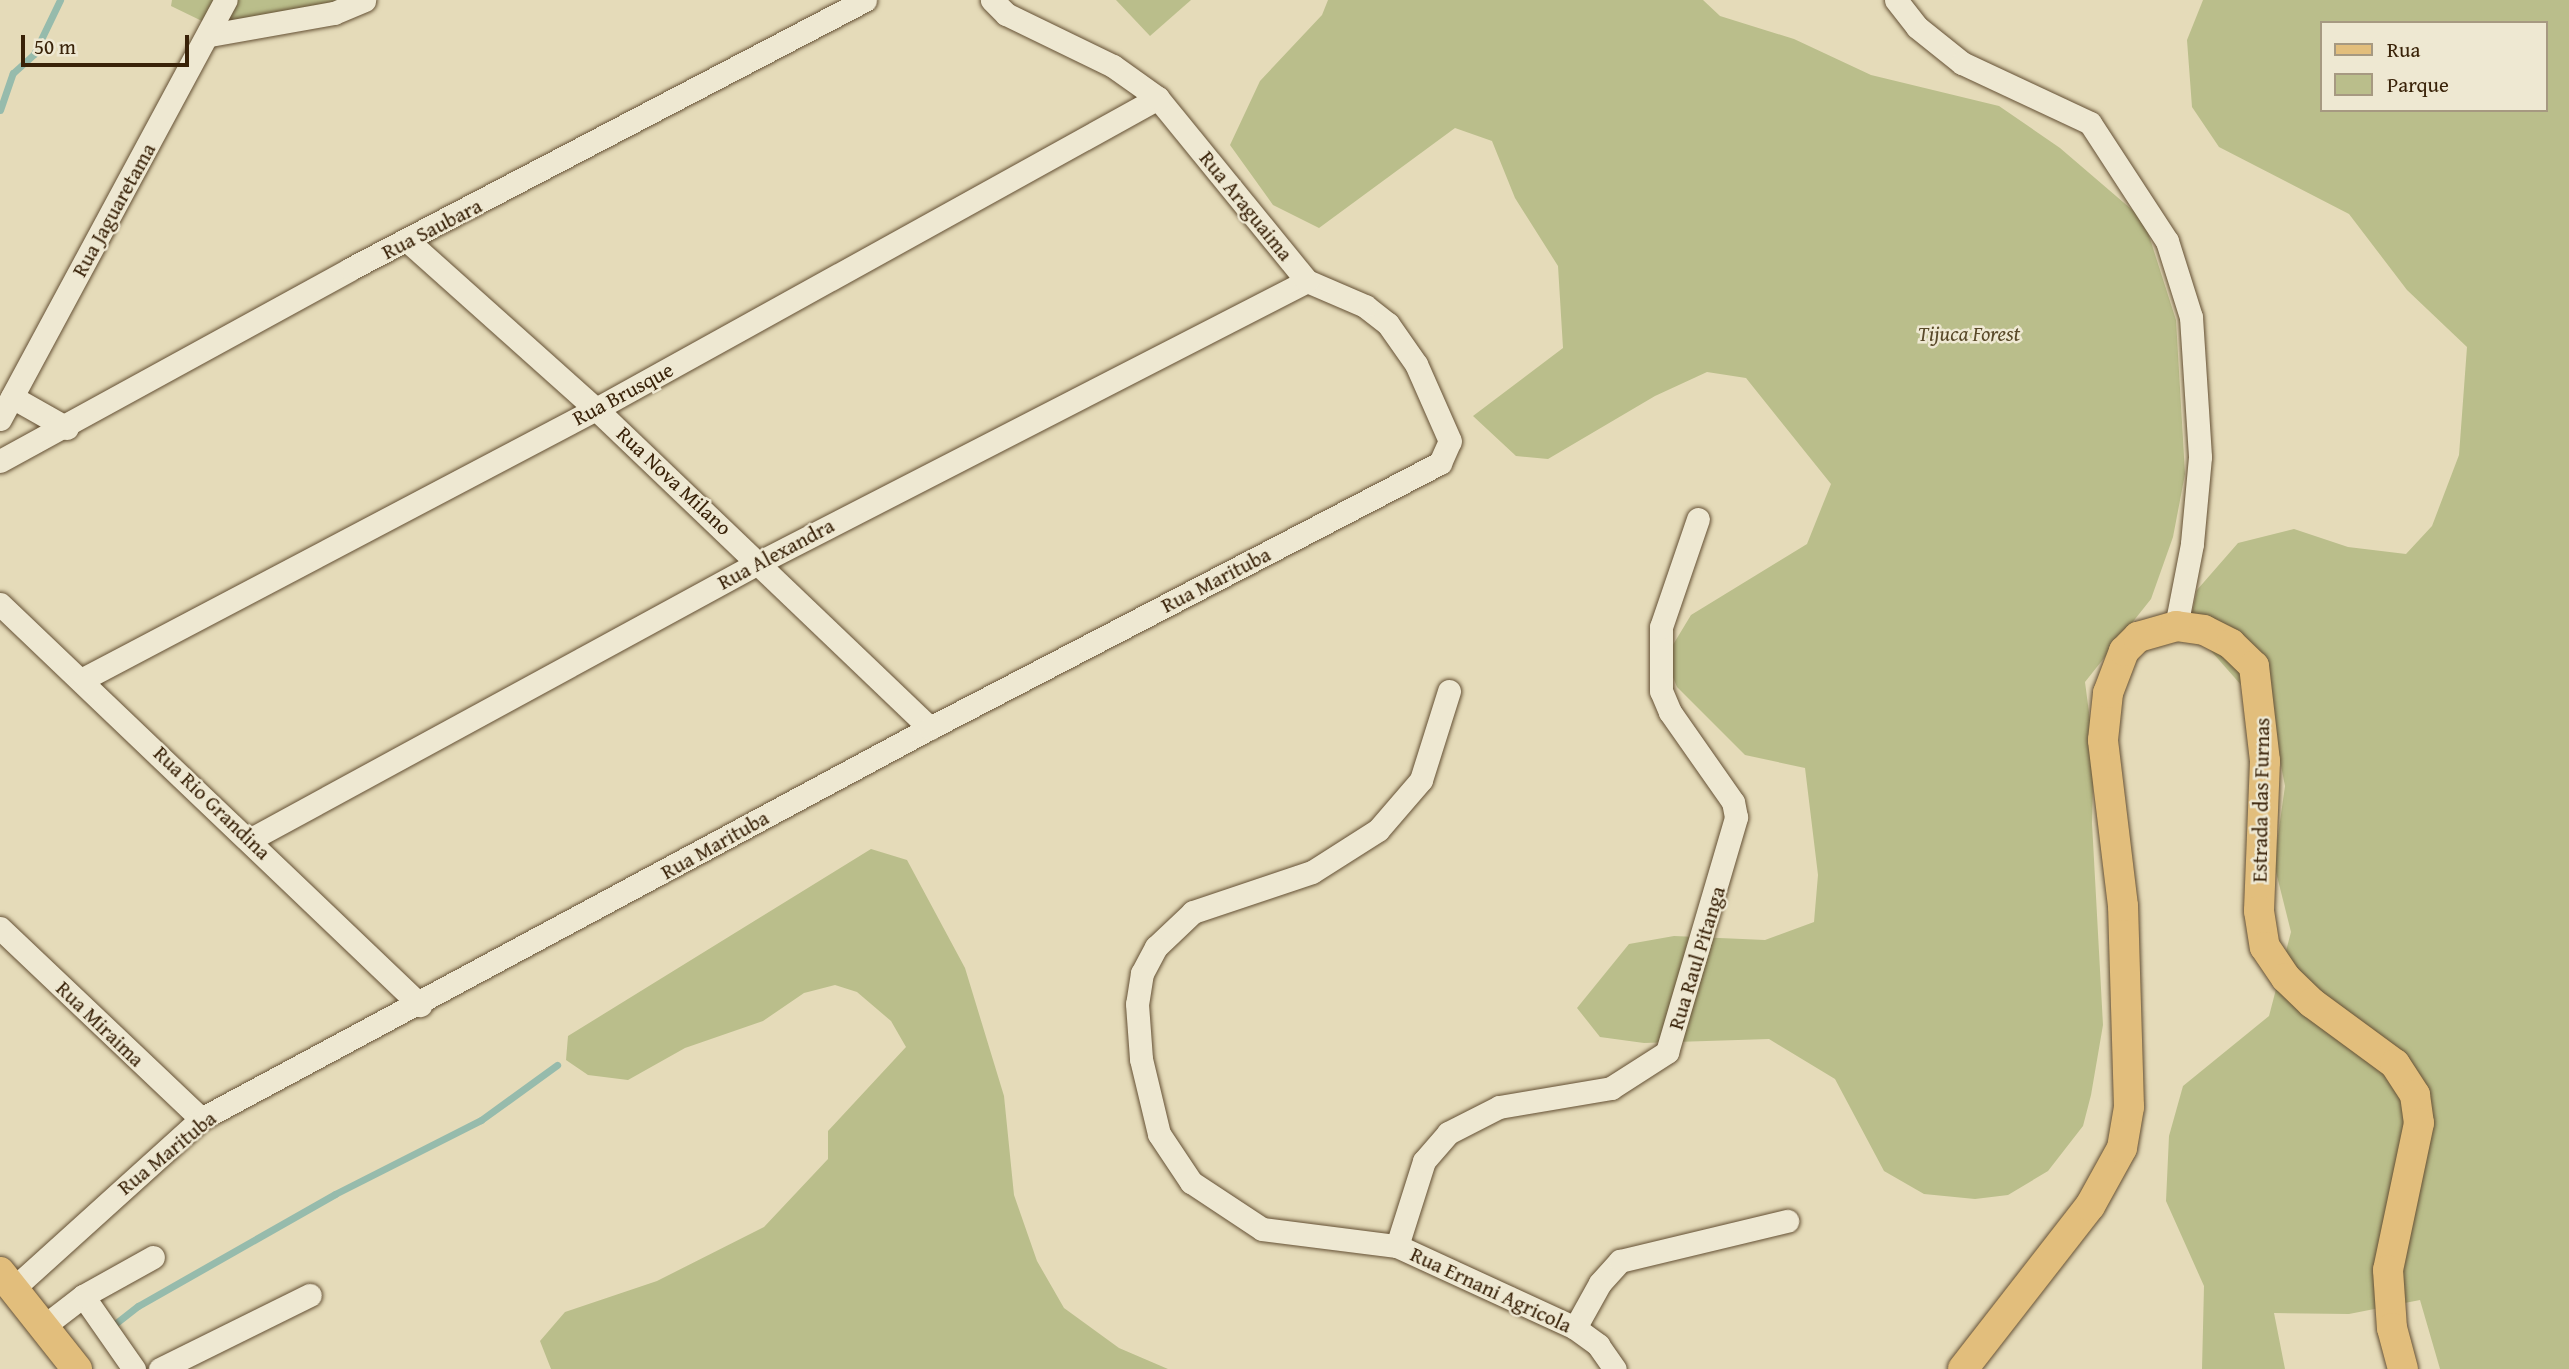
<!DOCTYPE html>
<style>
body{margin:0}
#map{position:relative;width:2569px;height:1369px;overflow:hidden;background:#e5dbb9;font-family:"Gentium Book Plus",serif}
div>[style]{position:absolute}
[style*='--x']{left:calc(var(--x)*1px);top:calc(var(--y)*1px);width:calc(var(--w)*1px);rotate:calc(var(--a)*1deg)}
.green>*{inset:0;background:#babe8b}
.stream>*{height:7px;margin:-3.5px;padding:0 3.5px;transform-origin:3.5px;border-radius:3.5px;background:#96bbac}
.roads{filter:drop-shadow(0 0 2px #645034) drop-shadow(0 0 2px #645034)}
.minor>*{height:23px;margin:-11.5px;padding:0 11.5px;transform-origin:11.5px;border-radius:11.5px;background:#eee8d2}
.major>*{height:30px;margin:-15px;padding:0 15px;transform-origin:15px;border-radius:15px;background:#e2be7c}
span{translate:-50% -50%;white-space:nowrap;text-align:center;line-height:1.15;-webkit-text-stroke:5px #eee8d2;paint-order:stroke}
.street-label{font-size:21px;color:#392208}
.park-label{font-size:21px;color:#594929;font-style:italic}
.legend{position:absolute;left:2320px;top:21px;width:228px;height:91px;box-sizing:border-box;background:#eee8d2;border:2px solid #a69981;margin:0;padding:9px 12px;list-style:none;font-size:21px;color:#392208}
.legend li{display:flex;align-items:center;gap:14px;height:35px}
.legend b{width:35px;border:2px solid #a69981}
.scale{position:absolute;left:21px;top:35px;width:168px;height:32px;box-sizing:border-box;border:4px solid #392208;border-top:0;padding-left:9px;font-size:21px;line-height:24px;white-space:nowrap;color:#392208;-webkit-text-stroke:5px #eee8d2;paint-order:stroke}
</style>
<div id="map">
<div class="green">
<i style="clip-path:polygon(172px 0,345px 0,235px 37px,171px 6px)"></i>
<i style="clip-path:polygon(1116px 0,1191px 0,1150px 36px)"></i>
<i style="clip-path:polygon(1328px 0,1703px 0,1720px 16px,1794px 39px,1871px 75px,1999px 106px,2060px 148px,2144px 220px,2176px 320px,2185px 474px,2173px 537px,2151px 599px,2085px 682px,2094px 751px,2092px 823px,2103px 1025px,2091px 1095px,2083px 1126px,2048px 1171px,2008px 1195px,1975px 1199px,1924px 1194px,1884px 1171px,1835px 1079px,1769px 1039px,1644px 1043px,1600px 1037px,1577px 1008px,1629px 944px,1674px 936px,1765px 940px,1814px 922px,1818px 875px,1805px 768px,1745px 755px,1677px 687px,1665px 658px,1691px 615px,1807px 544px,1831px 484px,1746px 378px,1707px 372px,1655px 396px,1548px 459px,1516px 456px,1473px 416px,1563px 348px,1558px 266px,1515px 198px,1492px 141px,1455px 128px,1319px 228px,1273px 205px,1230px 145px,1260px 81px,1322px 15px)"></i>
<i style="clip-path:polygon(evenodd,2203px 0,2569px 0,2569px 1369px,2440px 1369px,2420px 1300px,2349px 1314px,2274px 1313px,2285px 1369px,2202px 1369px,2204px 1286px,2166px 1201px,2169px 1136px,2183px 1086px,2269px 1016px,2291px 932px,2274px 864px,2285px 786px,2272px 720px,2189px 626px,2197px 590px,2238px 543px,2294px 529px,2348px 547px,2406px 554px,2432px 526px,2459px 455px,2467px 347px,2407px 290px,2349px 214px,2219px 147px,2192px 107px,2187px 40px,2203px 0,2322px 23px,2546px 23px,2546px 110px,2322px 110px,2322px 23px)"></i>
<i style="clip-path:polygon(871px 849px,907px 860px,965px 968px,1004px 1096px,1014px 1195px,1037px 1261px,1064px 1308px,1119px 1348px,1168px 1369px,551px 1369px,540px 1341px,565px 1312px,657px 1281px,764px 1227px,828px 1159px,828px 1131px,906px 1047px,891px 1021px,857px 992px,835px 985px,804px 993px,763px 1021px,685px 1048px,628px 1080px,588px 1075px,566px 1060px,568px 1036px)"></i>
</div>
<div class="stream">
<i style="--x:0;--y:110;--w:39;--a:-71"></i>
<i style="--x:13;--y:73;--w:28;--a:-42"></i>
<i style="--x:34;--y:54;--w:60;--a:-64.3"></i>
<i style="--x:111;--y:1327;--w:34;--a:-38"></i>
<i style="--x:138;--y:1306;--w:227;--a:-29.6"></i>
<i style="--x:335;--y:1194;--w:164;--a:-26.9"></i>
<i style="--x:481;--y:1120;--w:94;--a:-35.9"></i>
</div>
<div class="roads">
<div class="minor">
<i style="--x:1896;--y:0;--w:34;--a:52"></i>
<i style="--x:1917;--y:27;--w:58;--a:38.7"></i>
<i style="--x:1962;--y:63;--w:141;--a:25.1"></i>
<i style="--x:2090;--y:123;--w:141;--a:56.9"></i>
<i style="--x:2167;--y:241;--w:80;--a:72.5"></i>
<i style="--x:2191;--y:317;--w:140;--a:86.3"></i>
<i style="--x:2200;--y:457;--w:87;--a:95.3"></i>
<i style="--x:2192;--y:544;--w:84;--a:101"></i>
<i style="--x:210;--y:35;--w:126;--a:-10.1"></i>
<i style="--x:334;--y:13;--w:33;--a:-23"></i>
<i style="--x:409;--y:242;--w:251;--a:41.8"></i>
<i style="--x:596;--y:409;--w:462;--a:43.7"></i>
<i style="--x:12;--y:397;--w:63;--a:29.4"></i>
<i style="--x:0;--y:419;--w:476;--a:-61.7"></i>
<i style="--x:0;--y:461;--w:399;--a:-28.7"></i>
<i style="--x:350;--y:269;--w:581;--a:-27.58"></i>
<i style="--x:0;--y:604;--w:581;--a:43.67"></i>
<i style="--x:83;--y:679;--w:580;--a:-27.76"></i>
<i style="--x:596;--y:409;--w:642;--a:-28.96"></i>
<i style="--x:1449;--y:691;--w:93;--a:107.5"></i>
<i style="--x:1421;--y:780;--w:66;--a:130.7"></i>
<i style="--x:1378;--y:830;--w:78;--a:147.5"></i>
<i style="--x:1312;--y:872;--w:126;--a:161.4"></i>
<i style="--x:1193;--y:912;--w:51;--a:136.6"></i>
<i style="--x:1156;--y:947;--w:30;--a:118"></i>
<i style="--x:1142;--y:973;--w:31;--a:99"></i>
<i style="--x:1137;--y:1004;--w:55;--a:85.8"></i>
<i style="--x:1141;--y:1059;--w:77;--a:76.5"></i>
<i style="--x:1159;--y:1134;--w:58;--a:56.3"></i>
<i style="--x:1191;--y:1182;--w:85;--a:33.5"></i>
<i style="--x:1262;--y:1229;--w:136;--a:7.2"></i>
<i style="--x:1397;--y:1246;--w:196;--a:24.7"></i>
<i style="--x:1575;--y:1328;--w:29;--a:36"></i>
<i style="--x:1598;--y:1345;--w:29;--a:55"></i>
<i style="--x:251;--y:839;--w:579;--a:-28.56"></i>
<i style="--x:760;--y:562;--w:615;--a:-27.19"></i>
<i style="--x:0;--y:928;--w:277;--a:43.5"></i>
<i style="--x:1397;--y:1246;--w:89;--a:-72.4"></i>
<i style="--x:1424;--y:1161;--w:37;--a:-49"></i>
<i style="--x:1448;--y:1133;--w:57;--a:-27"></i>
<i style="--x:1499;--y:1107;--w:114;--a:-9.6"></i>
<i style="--x:1611;--y:1088;--w:67;--a:-32.7"></i>
<i style="--x:1667;--y:1052;--w:245;--a:-73.6"></i>
<i style="--x:1736;--y:817;--w:15;--a:-101"></i>
<i style="--x:1733;--y:802;--w:110;--a:-125"></i>
<i style="--x:1670;--y:712;--w:23;--a:-113"></i>
<i style="--x:1661;--y:691;--w:64;--a:-90"></i>
<i style="--x:1661;--y:627;--w:114;--a:-71.1"></i>
<i style="--x:15;--y:1287;--w:251;--a:-42.1"></i>
<i style="--x:201;--y:1119;--w:827;--a:-28.21"></i>
<i style="--x:930;--y:728;--w:575;--a:-27.46"></i>
<i style="--x:1440;--y:463;--w:24;--a:-66"></i>
<i style="--x:1450;--y:441;--w:84;--a:-113.8"></i>
<i style="--x:1416;--y:364;--w:49;--a:-125"></i>
<i style="--x:1388;--y:324;--w:29;--a:-142"></i>
<i style="--x:1365;--y:306;--w:63;--a:-156.7"></i>
<i style="--x:1307;--y:281;--w:236;--a:-129.2"></i>
<i style="--x:1158;--y:98;--w:55;--a:-144.6"></i>
<i style="--x:1113;--y:66;--w:119;--a:-154.1"></i>
<i style="--x:1006;--y:14;--w:20;--a:-135"></i>
<i style="--x:44;--y:1326;--w:49;--a:-37.6"></i>
<i style="--x:1575;--y:1328;--w:51;--a:-60.9"></i>
<i style="--x:1600;--y:1283;--w:30;--a:-48"></i>
<i style="--x:1620;--y:1261;--w:172;--a:-13.5"></i>
<i style="--x:134;--y:1369;--w:89;--a:-124.9"></i>
<i style="--x:83;--y:1296;--w:80;--a:-29.1"></i>
<i style="--x:160;--y:1369;--w:167;--a:-26.3"></i>
</div>
<div class="major">
<i style="--x:0;--y:1272;--w:124;--a:51.6"></i>
<i style="--x:1963;--y:1369;--w:207;--a:-52.1"></i>
<i style="--x:2090;--y:1206;--w:66;--a:-61.1"></i>
<i style="--x:2122;--y:1148;--w:42;--a:-80.3"></i>
<i style="--x:2129;--y:1107;--w:201;--a:-91.7"></i>
<i style="--x:2123;--y:906;--w:167;--a:-96.9"></i>
<i style="--x:2103;--y:740;--w:47;--a:-83.9"></i>
<i style="--x:2108;--y:693;--w:45;--a:-69.1"></i>
<i style="--x:2124;--y:651;--w:20;--a:-45"></i>
<i style="--x:2138;--y:637;--w:40;--a:-16"></i>
<i style="--x:2176;--y:626;--w:28;--a:8"></i>
<i style="--x:2204;--y:630;--w:30;--a:27"></i>
<i style="--x:2231;--y:644;--w:32;--a:44"></i>
<i style="--x:2254;--y:666;--w:96;--a:83.4"></i>
<i style="--x:2265;--y:761;--w:150;--a:92.3"></i>
<i style="--x:2259;--y:911;--w:36;--a:81"></i>
<i style="--x:2265;--y:947;--w:37;--a:56"></i>
<i style="--x:2286;--y:978;--w:36;--a:44"></i>
<i style="--x:2312;--y:1003;--w:103;--a:36.3"></i>
<i style="--x:2395;--y:1064;--w:37;--a:57"></i>
<i style="--x:2415;--y:1095;--w:28;--a:82"></i>
<i style="--x:2419;--y:1123;--w:150;--a:101.9"></i>
<i style="--x:2388;--y:1270;--w:58;--a:86.1"></i>
<i style="--x:2392;--y:1328;--w:42;--a:75"></i>
</div>
</div>
<div class="street-label">
<span style="left:1246px;top:206px;rotate:51deg">Rua Araguaima</span>
<span style="left:114px;top:210px;rotate:-61deg">Rua Jaguaretama</span>
<span style="left:432px;top:229px;rotate:-27deg">Rua Saubara</span>
<span style="left:623px;top:394px;rotate:-28deg">Rua Brusque</span>
<span style="left:674px;top:481px;rotate:43deg">Rua Nova Milano</span>
<span style="left:776px;top:554px;rotate:-28deg">Rua Alexandra</span>
<span style="left:1216px;top:580px;rotate:-27deg">Rua Marituba</span>
<span style="left:2261px;top:800px;rotate:-89deg">Estrada das Furnas</span>
<span style="left:212px;top:803px;rotate:44deg">Rua Rio Grandina</span>
<span style="left:715px;top:845px;rotate:-29deg">Rua Marituba</span>
<span style="left:1697px;top:958px;rotate:-73deg">Rua Raul Pitanga</span>
<span style="left:100px;top:1024px;rotate:44deg">Rua Miraima</span>
<span style="left:167px;top:1153px;rotate:-39deg">Rua Marituba</span>
<span style="left:1491px;top:1290px;rotate:25deg">Rua Ernani Agricola</span>
</div>
<div class="park-label">
<span style="left:1969px;top:334px">Tijuca Forest</span>
</div>
<ul class="legend">
<li><b style="height:9px;background:#e2be7c"></b>Rua</li>
<li><b style="height:19px;background:#babe8b"></b>Parque</li>
</ul>
<div class="scale">50 m</div>
</div>
